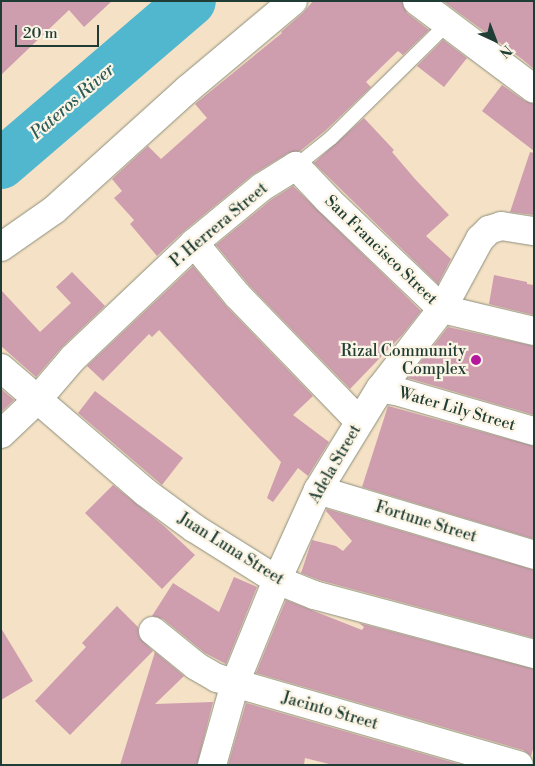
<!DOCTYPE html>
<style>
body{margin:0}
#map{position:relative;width:535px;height:766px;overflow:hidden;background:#f5e1c5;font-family:"Libre Bodoni",serif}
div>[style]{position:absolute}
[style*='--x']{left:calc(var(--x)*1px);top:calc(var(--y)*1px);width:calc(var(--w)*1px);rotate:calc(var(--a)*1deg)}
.river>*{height:50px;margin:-25px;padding:0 25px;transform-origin:25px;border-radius:25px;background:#50b7ce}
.building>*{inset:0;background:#ce9eaf}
.roads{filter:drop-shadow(0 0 1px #8a8f7c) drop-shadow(0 0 1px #8a8f7c)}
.lane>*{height:14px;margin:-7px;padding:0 7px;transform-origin:7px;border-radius:7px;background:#fff}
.street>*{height:28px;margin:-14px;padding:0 14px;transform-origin:14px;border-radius:14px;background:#fff}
.dots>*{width:14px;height:14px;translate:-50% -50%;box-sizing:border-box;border:2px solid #fcf5e5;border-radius:50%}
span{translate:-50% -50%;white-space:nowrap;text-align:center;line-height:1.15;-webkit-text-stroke:4.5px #fcf5e5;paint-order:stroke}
.street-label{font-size:16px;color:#1f3d34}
.poi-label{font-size:16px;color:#1f3d34}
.right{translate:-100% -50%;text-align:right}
.water-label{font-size:18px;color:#2b5c5a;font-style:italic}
.frame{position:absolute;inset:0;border:2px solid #1f3d34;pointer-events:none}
.north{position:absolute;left:470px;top:15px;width:50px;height:50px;-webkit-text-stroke:4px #fcf5e5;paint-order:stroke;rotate:137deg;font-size:14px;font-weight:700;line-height:20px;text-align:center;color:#1f3d34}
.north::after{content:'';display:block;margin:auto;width:18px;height:22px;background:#1f3d34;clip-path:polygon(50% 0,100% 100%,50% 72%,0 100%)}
.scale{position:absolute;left:15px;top:25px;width:84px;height:22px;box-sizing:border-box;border:2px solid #1f3d34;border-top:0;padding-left:6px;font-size:15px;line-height:18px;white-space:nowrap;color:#1f3d34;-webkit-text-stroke:4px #fcf5e5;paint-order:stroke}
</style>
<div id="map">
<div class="river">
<i style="--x:1;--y:164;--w:250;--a:-40.6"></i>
</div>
<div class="building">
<i style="clip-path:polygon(1px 1px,112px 1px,84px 27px,69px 10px,1px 75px)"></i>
<i style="clip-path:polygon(313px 1px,402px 1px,407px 13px,429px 30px,403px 55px,398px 51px,366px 82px,371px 87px,325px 131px,300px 151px,288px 153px,252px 175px,184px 231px,157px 256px,130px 224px,134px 220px,114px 198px,122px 191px,112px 179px,148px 146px,161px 159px,207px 118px,195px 104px,282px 33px,281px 32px,303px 13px)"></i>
<i style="clip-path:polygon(443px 1px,534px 1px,534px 69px,522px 59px)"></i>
<i style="clip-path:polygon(443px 40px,467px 58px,444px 87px,417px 66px)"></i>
<i style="clip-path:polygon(502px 85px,525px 101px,534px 104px,534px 151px,482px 111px)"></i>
<i style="clip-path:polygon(364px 118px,394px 150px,392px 152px,415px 179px,449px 215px,426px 236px,451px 259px,438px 284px,314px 163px)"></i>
<i style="clip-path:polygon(530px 152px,534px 153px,534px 215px,510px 212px)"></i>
<i style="clip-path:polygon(293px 186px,421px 311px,402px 335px,350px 389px,249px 285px,216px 245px,271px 200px)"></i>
<i style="clip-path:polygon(193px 266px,226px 306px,313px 396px,293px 415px,329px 442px,308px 476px,298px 468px,273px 502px,267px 498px,281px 462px,159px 330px,152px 337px,149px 334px,103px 381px,87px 366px)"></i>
<i style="clip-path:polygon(72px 272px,105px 306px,62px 347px,36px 377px,1px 346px,1px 290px,40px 332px,71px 303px,56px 287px)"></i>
<i style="clip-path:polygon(494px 275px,527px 282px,527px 284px,534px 285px,534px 315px,489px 304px)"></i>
<i style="clip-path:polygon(448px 327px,534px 346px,534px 415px,408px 378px)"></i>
<i style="clip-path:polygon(1px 389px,14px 400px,1px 412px)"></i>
<i style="clip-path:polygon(95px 391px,183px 458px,162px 485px,78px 413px)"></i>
<i style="clip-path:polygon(388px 406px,534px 446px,534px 539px,362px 487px)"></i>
<i style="clip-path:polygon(113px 485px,164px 526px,195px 555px,162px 589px,85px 513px)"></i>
<i style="clip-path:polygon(327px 509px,534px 570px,534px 638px,319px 580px,301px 573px,312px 540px,336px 546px,343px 551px,352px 541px,326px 511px)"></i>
<i style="clip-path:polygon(234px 577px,257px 587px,226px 664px,205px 653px,163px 619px,152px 616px,173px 583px,219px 612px)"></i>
<i style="clip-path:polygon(286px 600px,362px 630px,364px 627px,359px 623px,534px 669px,534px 746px,531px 756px,523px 750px,256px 673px)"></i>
<i style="clip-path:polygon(117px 606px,138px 627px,139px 637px,153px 651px,70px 735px,35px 701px,86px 647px,82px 643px)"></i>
<i style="clip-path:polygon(1px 628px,33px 681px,1px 700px)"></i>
<i style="clip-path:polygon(155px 652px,184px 676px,155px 704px,213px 702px,197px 765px,120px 765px)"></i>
<i style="clip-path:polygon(246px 703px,462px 765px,333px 765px,305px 758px,304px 765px,228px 765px)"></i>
</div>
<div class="roads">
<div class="lane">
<i style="--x:296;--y:166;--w:45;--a:-38.7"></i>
<i style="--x:331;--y:138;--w:161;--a:-44.5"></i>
</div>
<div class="street">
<i style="--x:417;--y:1;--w:146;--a:36.9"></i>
<i style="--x:194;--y:243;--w:67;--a:50.4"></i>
<i style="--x:237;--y:295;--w:175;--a:45.9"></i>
<i style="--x:1;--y:247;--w:65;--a:-34.9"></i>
<i style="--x:54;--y:210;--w:181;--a:-42.1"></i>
<i style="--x:188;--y:89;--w:137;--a:-40"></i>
<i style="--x:1;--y:368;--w:190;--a:40.7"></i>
<i style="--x:145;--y:492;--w:61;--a:36.3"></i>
<i style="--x:194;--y:528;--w:98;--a:32.1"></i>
<i style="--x:277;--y:580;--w:40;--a:22"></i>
<i style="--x:314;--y:595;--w:228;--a:15"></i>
<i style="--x:380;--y:389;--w:16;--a:7"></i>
<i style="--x:396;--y:391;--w:144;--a:16.2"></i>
<i style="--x:1;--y:434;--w:50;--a:-43.4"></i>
<i style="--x:37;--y:400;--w:55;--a:-49.4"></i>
<i style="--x:73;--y:358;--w:167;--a:-43.5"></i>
<i style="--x:194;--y:243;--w:88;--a:-39.5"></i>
<i style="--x:262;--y:187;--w:40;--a:-32"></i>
<i style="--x:296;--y:166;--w:47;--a:46.7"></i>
<i style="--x:328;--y:200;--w:158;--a:43.7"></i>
<i style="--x:442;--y:309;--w:95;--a:13.4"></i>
<i style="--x:318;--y:490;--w:226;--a:16.7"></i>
<i style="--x:153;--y:631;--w:55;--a:39.1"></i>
<i style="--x:196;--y:666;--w:24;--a:30"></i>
<i style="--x:217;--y:678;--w:314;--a:16.1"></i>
<i style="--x:212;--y:765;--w:85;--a:-74.3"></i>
<i style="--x:235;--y:683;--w:111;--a:-67.8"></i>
<i style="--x:277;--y:580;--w:99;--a:-65.5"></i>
<i style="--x:318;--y:490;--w:119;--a:-58.5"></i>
<i style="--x:380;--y:389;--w:101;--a:-52.2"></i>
<i style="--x:442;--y:309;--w:80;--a:-61.5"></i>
<i style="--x:480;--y:239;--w:13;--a:-45"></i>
<i style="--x:489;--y:230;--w:13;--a:-18"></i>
<i style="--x:501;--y:226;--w:33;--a:9"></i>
</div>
</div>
<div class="dots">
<i style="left:476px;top:360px;background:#b5179e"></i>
</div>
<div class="street-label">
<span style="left:219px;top:225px;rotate:-40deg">P. Herrera Street</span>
<span style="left:381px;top:250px;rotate:44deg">San Francisco Street</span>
<span style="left:457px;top:409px;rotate:16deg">Water Lily Street</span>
<span style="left:335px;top:464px;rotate:-60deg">Adela Street</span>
<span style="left:426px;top:522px;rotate:17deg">Fortune Street</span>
<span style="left:231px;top:549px;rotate:32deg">Juan Luna Street</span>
<span style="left:330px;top:711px;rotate:16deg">Jacinto Street</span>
</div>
<div class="poi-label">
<span class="right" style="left:466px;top:360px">Rizal Community<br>Complex</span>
</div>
<div class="water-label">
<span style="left:73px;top:102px;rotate:-41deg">Pateros River</span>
</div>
<div class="frame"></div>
<div class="north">N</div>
<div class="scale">20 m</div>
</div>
